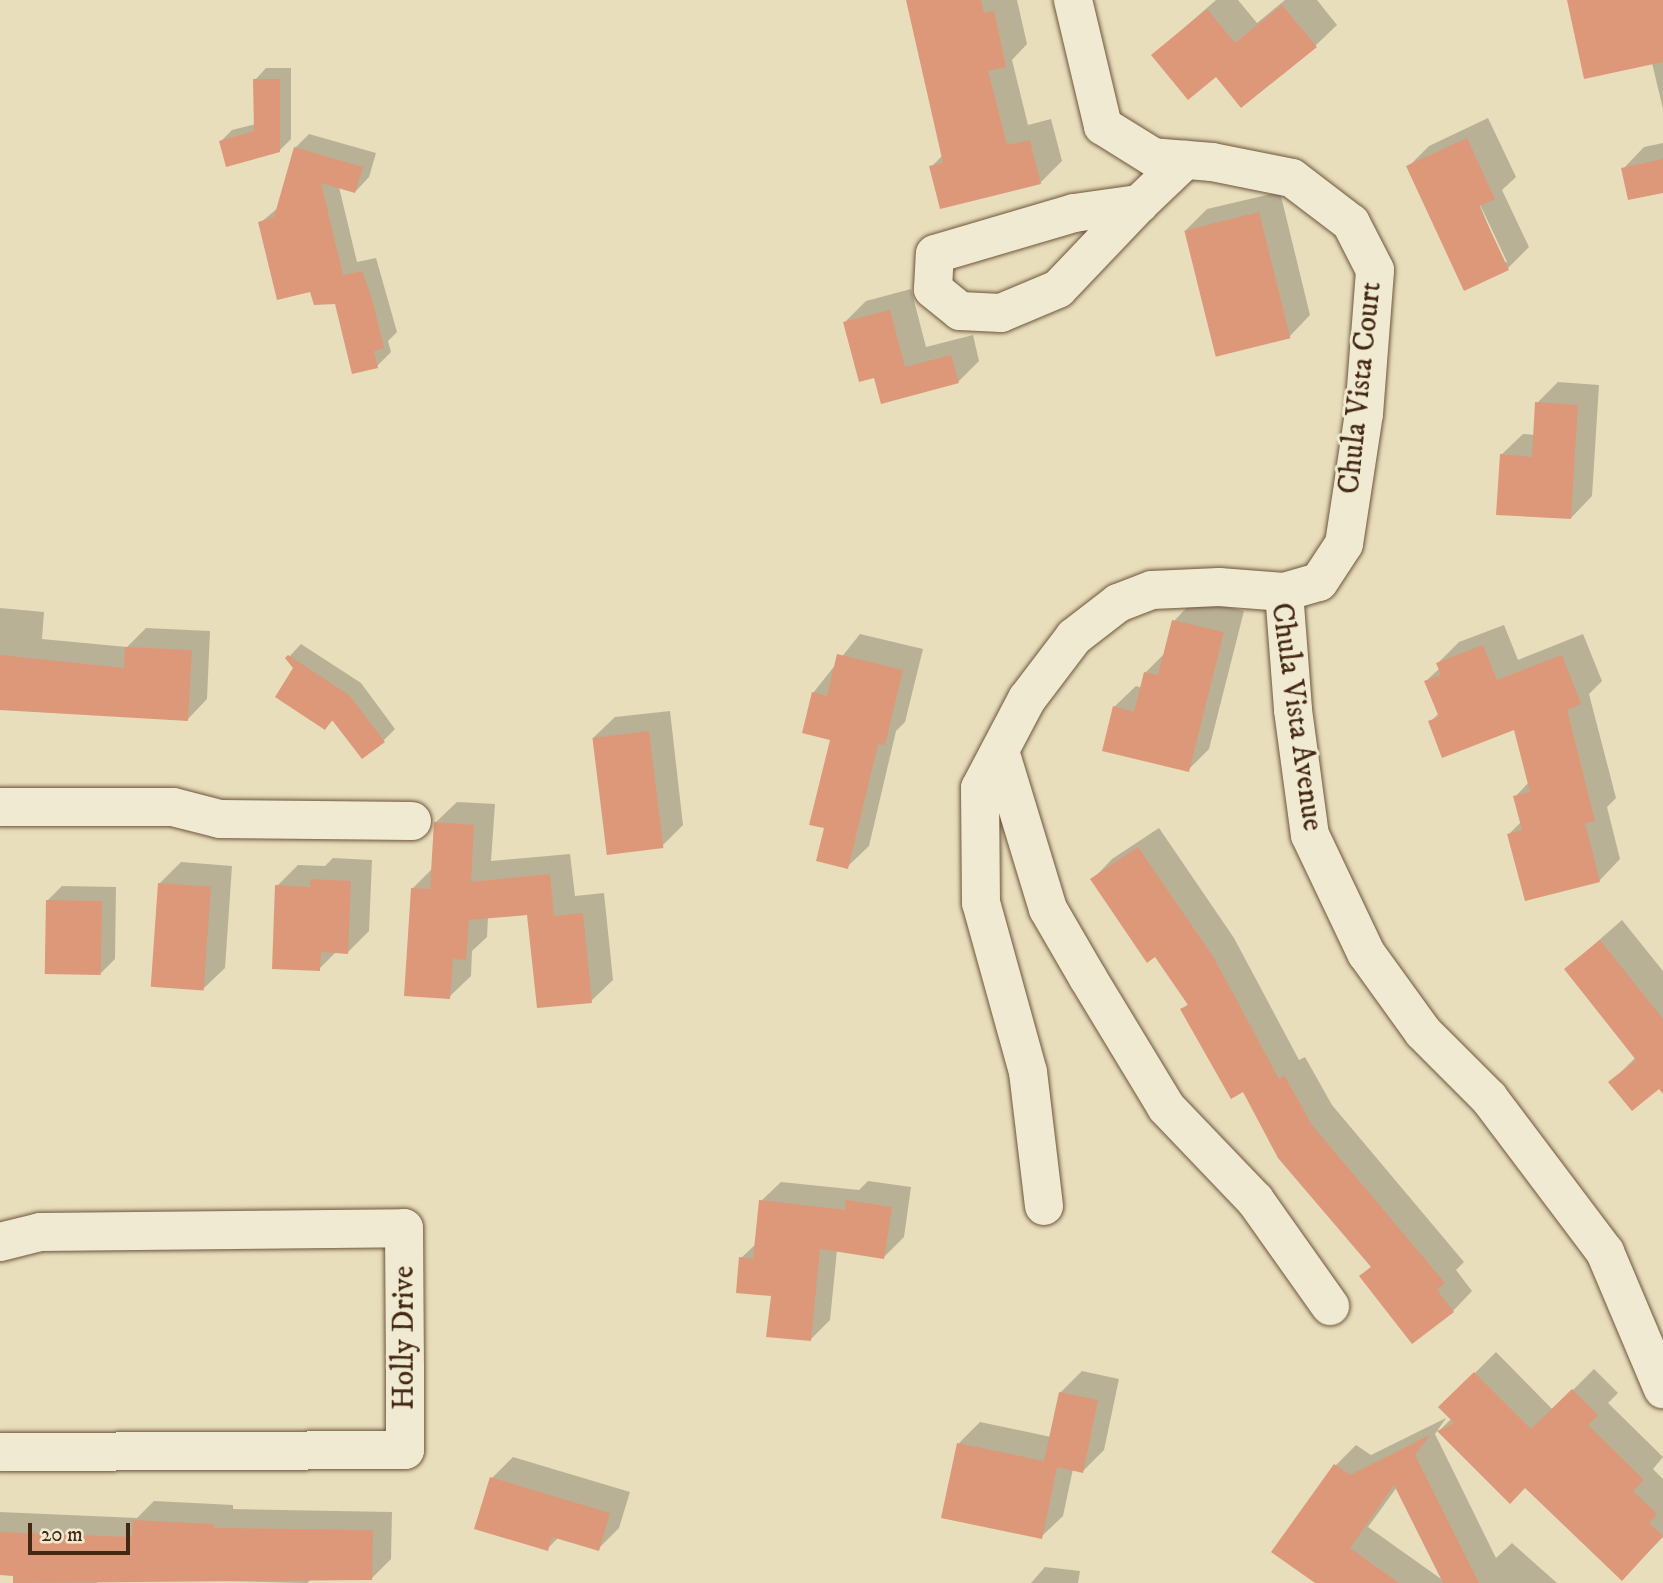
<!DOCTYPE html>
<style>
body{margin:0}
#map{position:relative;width:1663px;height:1583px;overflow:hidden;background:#e8debc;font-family:"IM FELL DW Pica",serif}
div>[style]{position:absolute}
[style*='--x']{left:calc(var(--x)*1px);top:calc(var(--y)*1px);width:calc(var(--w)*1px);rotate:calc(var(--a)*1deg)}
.shadow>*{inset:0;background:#0003}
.building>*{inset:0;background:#dd9879;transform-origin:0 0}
.roads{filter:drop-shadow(0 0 2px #6e563c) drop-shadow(0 0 2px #6e563c)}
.minor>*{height:38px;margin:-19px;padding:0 19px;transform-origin:19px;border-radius:19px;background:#f0ead3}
span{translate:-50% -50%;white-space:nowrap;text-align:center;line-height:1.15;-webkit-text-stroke:6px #f0ead3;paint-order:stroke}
.street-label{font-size:30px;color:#452812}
.scale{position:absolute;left:28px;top:1523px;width:102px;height:32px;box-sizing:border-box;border:4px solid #452812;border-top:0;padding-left:9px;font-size:21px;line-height:24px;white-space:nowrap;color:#452812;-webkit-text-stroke:5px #f0ead3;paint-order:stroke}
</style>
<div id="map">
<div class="shadow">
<i style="clip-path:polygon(908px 0,1017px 0,1027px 44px,1012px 60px,1028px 125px,1051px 119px,1062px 161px,1040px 183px,931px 167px,943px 155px)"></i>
<i style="clip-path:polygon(1216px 0,1238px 0,1257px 23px,1285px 0,1317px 0,1337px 25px,1315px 46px,1216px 74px,1153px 55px)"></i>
<i style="clip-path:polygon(1569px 0,1663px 0,1663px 109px,1652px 63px)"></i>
<i style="clip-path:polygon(266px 68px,291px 68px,291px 139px,279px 151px,221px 141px,232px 130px,256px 124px,255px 80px)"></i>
<i style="clip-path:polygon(evenodd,1488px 118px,1516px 177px,1502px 190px,1529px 247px,1508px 268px,1408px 167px,1429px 146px,1488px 118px,1477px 198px,1507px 262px,1503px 262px,1477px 198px)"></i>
<i style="clip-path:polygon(309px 134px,376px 153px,369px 177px,355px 192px,339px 187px,357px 262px,376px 258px,397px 332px,388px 341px,391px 352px,377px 366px,337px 303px,312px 290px,260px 223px,279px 207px,295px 148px)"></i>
<i style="clip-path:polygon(1663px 143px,1663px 192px,1623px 169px,1644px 147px)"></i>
<i style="clip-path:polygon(1280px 192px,1310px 315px,1289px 337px,1186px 230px,1207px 209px)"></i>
<i style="clip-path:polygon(911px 289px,926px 347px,973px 335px,979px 361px,958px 382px,876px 375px,845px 322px,866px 301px)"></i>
<i style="clip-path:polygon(1558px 382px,1599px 385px,1592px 496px,1571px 518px,1501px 455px,1523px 434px,1535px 435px,1537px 403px)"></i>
<i style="clip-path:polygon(1195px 599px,1244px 611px,1209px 749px,1188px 770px,1114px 707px,1136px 686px,1142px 688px,1146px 672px,1166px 652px,1174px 621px)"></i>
<i style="clip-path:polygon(0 608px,44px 612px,42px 639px,127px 647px,146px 628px,210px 631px,207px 699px,188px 719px,0 709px)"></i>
<i style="clip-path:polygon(1504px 625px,1518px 660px,1583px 634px,1602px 681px,1589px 694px,1616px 798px,1607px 807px,1620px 859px,1599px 881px,1509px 834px,1521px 822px,1515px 797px,1529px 782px,1515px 728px,1430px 722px,1439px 713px,1426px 681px,1440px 668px,1438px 663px,1459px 642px)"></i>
<i style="clip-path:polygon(860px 634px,923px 649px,905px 722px,896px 731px,869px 846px,847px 867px,826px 827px,833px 739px,813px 693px)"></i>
<i style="clip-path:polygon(301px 644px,361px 683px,395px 729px,383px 741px,334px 719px,325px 728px,288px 658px)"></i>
<i style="clip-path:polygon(670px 711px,683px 825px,662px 846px,593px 738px,615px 717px)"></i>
<i style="clip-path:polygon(457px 802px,495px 804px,491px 861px,570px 854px,575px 896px,604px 893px,613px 980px,591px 1001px,529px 913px,488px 917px,487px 937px,472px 951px,471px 976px,449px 997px,412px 889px,433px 868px,435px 823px)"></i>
<i style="clip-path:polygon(1159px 828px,1234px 938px,1299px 1060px,1305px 1057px,1332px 1105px,1464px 1262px,1456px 1270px,1472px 1291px,1453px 1311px,1361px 1276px,1372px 1266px,1182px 1010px,1189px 1003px,1156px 955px,1093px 879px,1112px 859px)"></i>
<i style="clip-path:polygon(333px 858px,372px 860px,369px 931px,348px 952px,337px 951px,319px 969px,277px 886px,298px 865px,325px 866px)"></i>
<i style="clip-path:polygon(181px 862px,232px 866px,225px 968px,203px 989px,160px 883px)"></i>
<i style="clip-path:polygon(62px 886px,116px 887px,115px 959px,101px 973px,48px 900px)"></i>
<i style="clip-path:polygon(1622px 920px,1663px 971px,1663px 1084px,1611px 1082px,1636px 1057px,1566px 969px)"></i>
<i style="clip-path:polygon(868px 1181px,911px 1187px,904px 1237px,884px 1257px,837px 1250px,830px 1320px,810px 1340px,741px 1258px,757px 1243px,761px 1201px,781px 1182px,859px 1190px)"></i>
<i style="clip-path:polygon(1496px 1352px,1553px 1410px,1594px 1369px,1618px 1393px,1608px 1403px,1663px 1457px,1653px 1469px,1663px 1479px,1663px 1537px,1622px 1579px,1525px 1486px,1439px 1431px,1452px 1418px,1441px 1407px)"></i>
<i style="clip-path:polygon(1082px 1371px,1119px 1379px,1104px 1450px,1083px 1471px,1073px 1469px,1063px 1516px,1041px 1537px,959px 1443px,980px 1422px,1051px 1437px,1060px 1393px)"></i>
<i style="clip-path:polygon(evenodd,1446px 1418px,1435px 1434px,1496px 1558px,1512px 1543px,1557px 1583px,1318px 1583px,1274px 1551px,1336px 1465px,1356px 1445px,1371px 1455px,1446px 1418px,1397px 1487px,1444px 1581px,1368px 1527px,1397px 1487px)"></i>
<i style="clip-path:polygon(513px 1457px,630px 1492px,619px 1528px,598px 1549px,559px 1537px,547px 1549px,492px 1478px)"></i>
<i style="clip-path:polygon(154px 1501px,233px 1505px,233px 1509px,392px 1512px,391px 1559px,372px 1578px,313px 1578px,307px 1583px,101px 1578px,97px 1583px,15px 1583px,15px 1574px,0 1573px,0 1512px,137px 1518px)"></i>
<i style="clip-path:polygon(1045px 1567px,1080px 1571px,1078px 1583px,1031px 1583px)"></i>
</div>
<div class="building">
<i style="clip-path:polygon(906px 0,981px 0,984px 13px,994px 11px,1006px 67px,988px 71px,1007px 145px,1030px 140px,1041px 184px,940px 209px,929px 166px,943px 163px)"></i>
<i style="clip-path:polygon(1567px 0,1663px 0,1663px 62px,1584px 79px)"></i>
<i style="clip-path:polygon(1282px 5px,1317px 47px,1241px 108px,1216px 77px,1188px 100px,1151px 55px,1207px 9px,1235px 43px)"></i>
<i style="clip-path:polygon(253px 79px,280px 79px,280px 152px,226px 167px,219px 141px,254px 131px)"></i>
<i style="clip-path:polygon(1467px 138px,1495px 199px,1479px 206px,1509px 270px,1464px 291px,1406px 166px)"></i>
<i style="clip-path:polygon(294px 147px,363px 167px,355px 193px,321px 183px,343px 275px,362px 271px,372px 299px,384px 348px,374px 351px,378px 368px,352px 374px,335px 304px,314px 305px,310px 292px,277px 300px,258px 222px,274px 217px)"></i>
<i style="clip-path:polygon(1663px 159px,1663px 193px,1628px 200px,1621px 168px)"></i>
<i style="left:1259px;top:212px;width:130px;height:77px;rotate:76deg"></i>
<i style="clip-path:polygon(890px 310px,905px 367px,951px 355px,959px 383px,881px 404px,874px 378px,859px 382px,843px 322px)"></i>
<i style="clip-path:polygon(1535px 402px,1578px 405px,1571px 519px,1496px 515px,1500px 454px,1532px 457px)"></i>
<i style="clip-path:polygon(1172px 620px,1224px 632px,1189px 772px,1102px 751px,1113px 706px,1134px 712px,1144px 672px,1158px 675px)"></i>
<i style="clip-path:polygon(1483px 645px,1497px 680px,1562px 655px,1581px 704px,1567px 710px,1595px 821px,1585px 823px,1600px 882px,1525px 901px,1507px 834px,1522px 830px,1513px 796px,1530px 792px,1514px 730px,1442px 758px,1428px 721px,1439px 717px,1424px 681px,1441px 675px,1436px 663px)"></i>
<i style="clip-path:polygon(125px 647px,192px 650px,188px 721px,0 710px,0 655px,124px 668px)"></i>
<i style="clip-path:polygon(837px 654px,903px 670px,885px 745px,878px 744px,848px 869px,816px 861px,824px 828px,809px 825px,830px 740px,802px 733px,812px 692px,827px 696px)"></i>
<i style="clip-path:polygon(288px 655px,349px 695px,385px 742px,362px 759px,332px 720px,325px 730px,275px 697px,293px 668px,285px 658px)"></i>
<i style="left:649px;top:731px;width:118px;height:57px;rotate:83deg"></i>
<i style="clip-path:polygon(434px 822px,474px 825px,471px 882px,550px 874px,554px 916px,583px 913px,592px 1003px,537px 1008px,527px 915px,469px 920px,466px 960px,453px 959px,450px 999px,404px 996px,411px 888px,430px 889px)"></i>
<i style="clip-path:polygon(1138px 847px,1214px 958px,1279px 1079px,1284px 1075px,1312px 1125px,1445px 1283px,1437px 1290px,1454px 1312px,1412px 1344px,1359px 1276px,1371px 1267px,1278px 1158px,1243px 1092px,1231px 1099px,1180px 1009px,1188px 1005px,1155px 957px,1147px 963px,1090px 879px)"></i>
<i style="clip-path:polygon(310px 879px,351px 881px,348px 954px,321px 952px,320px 971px,272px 969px,275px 885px,310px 887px)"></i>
<i style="left:158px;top:883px;width:53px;height:104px;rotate:4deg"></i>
<i style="left:46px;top:900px;width:56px;height:74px;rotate:1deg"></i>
<i style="clip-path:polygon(1600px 940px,1663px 1019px,1663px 1094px,1659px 1089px,1632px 1111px,1608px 1082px,1636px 1060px,1564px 969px)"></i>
<i style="clip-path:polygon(759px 1200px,845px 1210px,846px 1200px,892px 1207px,884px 1259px,820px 1249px,811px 1341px,766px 1337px,771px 1296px,736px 1293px,739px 1257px,753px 1259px)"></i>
<i style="clip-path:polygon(1474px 1372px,1531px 1429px,1572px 1389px,1598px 1415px,1588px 1425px,1644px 1480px,1633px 1491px,1657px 1514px,1649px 1523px,1663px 1536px,1622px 1581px,1525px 1488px,1510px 1504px,1437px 1431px,1454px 1423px,1438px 1407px)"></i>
<i style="clip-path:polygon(1059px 1392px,1098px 1400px,1083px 1473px,1057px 1467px,1042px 1539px,941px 1518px,957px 1443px,1044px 1461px)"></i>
<i style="clip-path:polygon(1430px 1435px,1415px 1455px,1479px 1583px,1443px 1583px,1394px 1485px,1350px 1548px,1399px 1583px,1315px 1583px,1271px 1552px,1334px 1464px,1350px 1475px)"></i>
<i style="clip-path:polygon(490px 1477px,610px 1513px,599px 1551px,552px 1537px,548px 1551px,474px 1529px)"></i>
<i style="clip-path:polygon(133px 1520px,214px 1524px,214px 1528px,373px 1530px,372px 1580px,13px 1583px,13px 1576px,0 1575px,0 1532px,132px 1537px)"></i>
</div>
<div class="roads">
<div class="minor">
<i style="--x:1139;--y:204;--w:117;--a:133.6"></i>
<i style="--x:1058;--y:289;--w:62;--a:157.2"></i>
<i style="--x:1001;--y:313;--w:41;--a:-177.2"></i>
<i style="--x:960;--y:311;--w:35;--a:-141"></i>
<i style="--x:933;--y:289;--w:35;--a:-87"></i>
<i style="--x:935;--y:254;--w:145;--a:-16.4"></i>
<i style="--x:1074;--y:213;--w:66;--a:-7.9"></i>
<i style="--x:1139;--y:204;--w:64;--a:-43.7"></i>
<i style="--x:1284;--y:592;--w:118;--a:85.6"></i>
<i style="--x:1293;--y:710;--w:126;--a:82.3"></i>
<i style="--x:1310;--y:835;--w:131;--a:64.6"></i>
<i style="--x:1366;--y:953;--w:97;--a:54.2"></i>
<i style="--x:1423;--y:1032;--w:93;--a:45"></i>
<i style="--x:1489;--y:1098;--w:193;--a:53"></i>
<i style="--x:1605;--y:1252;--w:149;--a:67.1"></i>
<i style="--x:1000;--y:751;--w:165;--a:73.1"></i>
<i style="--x:1048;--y:909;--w:80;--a:59.9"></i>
<i style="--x:1088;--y:978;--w:151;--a:58.8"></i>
<i style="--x:1166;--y:1107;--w:129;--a:46.3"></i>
<i style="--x:1255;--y:1200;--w:130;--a:54.7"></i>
<i style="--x:0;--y:807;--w:173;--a:0"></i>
<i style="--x:173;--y:807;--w:49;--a:14.3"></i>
<i style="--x:220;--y:819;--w:192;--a:0.6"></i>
<i style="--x:1044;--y:1206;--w:135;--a:-96.8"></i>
<i style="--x:1028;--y:1072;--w:175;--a:-105.5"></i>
<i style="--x:981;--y:903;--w:115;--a:-90.5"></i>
<i style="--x:980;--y:788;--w:101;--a:-62.2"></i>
<i style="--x:1027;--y:699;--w:78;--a:-52.8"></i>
<i style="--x:1074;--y:637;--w:56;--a:-37.7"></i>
<i style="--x:1118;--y:603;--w:36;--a:-21"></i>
<i style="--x:1152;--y:590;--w:67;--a:-2.6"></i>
<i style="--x:1219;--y:587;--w:65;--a:4.4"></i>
<i style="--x:1284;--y:592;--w:36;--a:-16"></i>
<i style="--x:1319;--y:582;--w:45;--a:-56.7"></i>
<i style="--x:1344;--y:544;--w:132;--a:-81.3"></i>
<i style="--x:1364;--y:414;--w:144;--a:-85.6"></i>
<i style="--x:1375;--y:270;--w:53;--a:-117.1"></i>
<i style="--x:1351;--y:223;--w:74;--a:-142.7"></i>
<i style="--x:1292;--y:178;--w:82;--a:-168.7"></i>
<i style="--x:1212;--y:162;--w:59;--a:-175.2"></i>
<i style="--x:1153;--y:157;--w:59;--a:-148.2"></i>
<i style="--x:1103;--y:126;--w:130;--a:-103.4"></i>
<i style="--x:0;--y:1242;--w:41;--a:-14"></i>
<i style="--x:40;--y:1232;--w:364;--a:-0.6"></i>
<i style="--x:404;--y:1228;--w:139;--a:89.6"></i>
<i style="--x:405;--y:1367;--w:83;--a:90"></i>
<i style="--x:405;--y:1450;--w:405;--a:179.7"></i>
</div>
</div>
<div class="street-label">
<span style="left:1361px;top:388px;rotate:-84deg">Chula Vista Court</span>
<span style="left:1296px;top:717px;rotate:82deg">Chula Vista Avenue</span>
<span style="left:405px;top:1338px;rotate:-90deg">Holly Drive</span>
</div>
<div class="scale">20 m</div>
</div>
